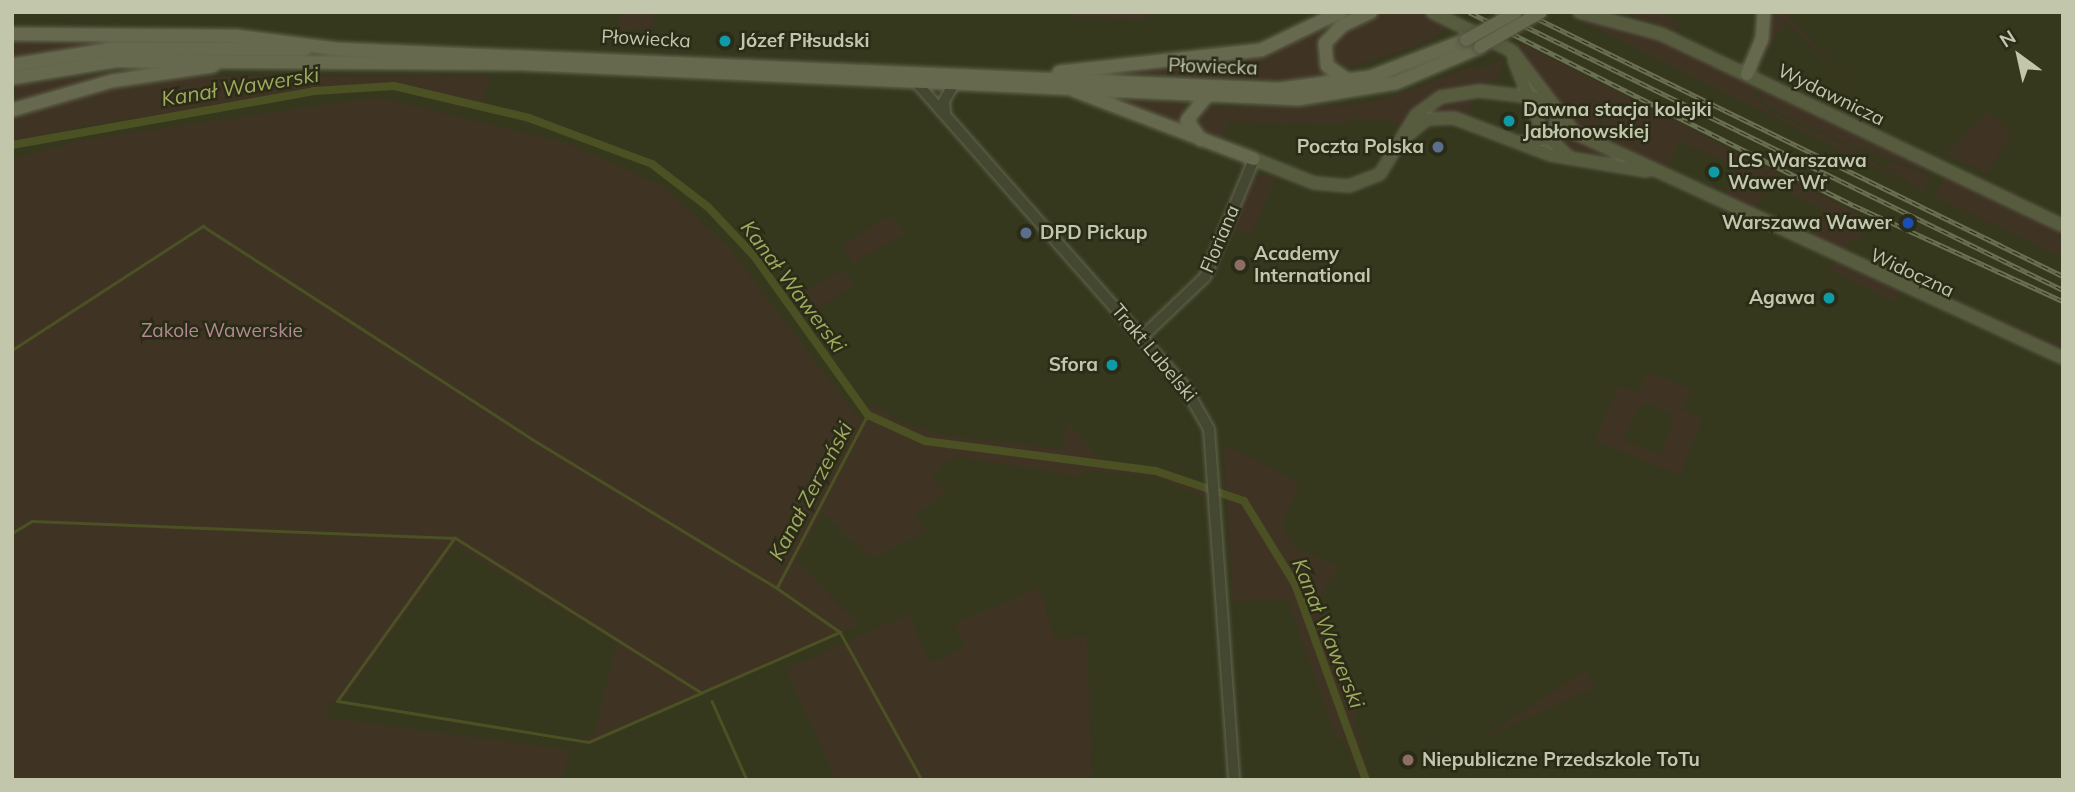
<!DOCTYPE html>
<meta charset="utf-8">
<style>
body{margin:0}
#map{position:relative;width:2075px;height:792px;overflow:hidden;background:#35381d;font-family:Mulish,sans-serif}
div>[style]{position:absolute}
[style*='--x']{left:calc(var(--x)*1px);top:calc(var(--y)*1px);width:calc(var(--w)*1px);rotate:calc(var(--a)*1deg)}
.green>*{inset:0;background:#3f3324;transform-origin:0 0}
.stream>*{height:2.5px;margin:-1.25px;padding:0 1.25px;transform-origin:1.25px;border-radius:1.25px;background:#4c5124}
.canal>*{height:8px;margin:-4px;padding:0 4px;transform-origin:4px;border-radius:4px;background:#4c5124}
.roads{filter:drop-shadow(0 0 2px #63674e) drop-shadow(0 0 2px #63674e)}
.tertiary>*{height:10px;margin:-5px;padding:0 5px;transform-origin:5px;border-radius:5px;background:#454831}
.secondary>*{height:10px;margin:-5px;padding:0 5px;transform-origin:5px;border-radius:5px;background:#575c3e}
.primary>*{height:12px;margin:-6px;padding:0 6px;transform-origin:6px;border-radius:6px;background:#66694e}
.rail>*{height:5px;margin-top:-2.5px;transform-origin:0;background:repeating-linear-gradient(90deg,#2a2c17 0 8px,#6c7052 0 16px);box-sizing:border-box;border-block:2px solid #6c7052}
.bridges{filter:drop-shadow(0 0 2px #52553d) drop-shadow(0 0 2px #52553d)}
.primary-bridge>*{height:12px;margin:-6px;padding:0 6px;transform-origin:6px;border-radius:6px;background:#66694e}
.dots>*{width:19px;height:19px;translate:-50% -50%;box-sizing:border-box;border:4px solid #2a2c17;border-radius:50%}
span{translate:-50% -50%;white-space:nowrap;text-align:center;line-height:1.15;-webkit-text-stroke:5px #2a2c17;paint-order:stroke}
.street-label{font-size:19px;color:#c2c6aa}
.poi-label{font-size:19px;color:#c2c6aa;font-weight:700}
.left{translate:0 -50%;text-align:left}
.right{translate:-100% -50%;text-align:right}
.park-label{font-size:19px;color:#b28892}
.water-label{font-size:21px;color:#a1a95f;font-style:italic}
.frame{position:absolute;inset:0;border:14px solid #c2c6aa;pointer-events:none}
.north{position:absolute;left:1984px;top:21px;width:70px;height:70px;-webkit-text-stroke:5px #2a2c17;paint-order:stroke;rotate:327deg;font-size:19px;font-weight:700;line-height:28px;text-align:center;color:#c2c6aa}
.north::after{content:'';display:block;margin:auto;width:24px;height:32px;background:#c2c6aa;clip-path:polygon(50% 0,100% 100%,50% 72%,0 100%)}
</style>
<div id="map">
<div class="green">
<i style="left:620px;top:12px;width:33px;height:17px"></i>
<i style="clip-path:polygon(1071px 12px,1148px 12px,1147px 20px,1070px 17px)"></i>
<i style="clip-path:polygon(1348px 12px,1359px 12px,1333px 26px,1320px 42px,1319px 59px,1331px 76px,1276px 80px,1106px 73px,1286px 45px)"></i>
<i style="clip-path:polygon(1619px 12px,1658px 12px,1681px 24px,1676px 31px)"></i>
<i style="clip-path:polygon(1769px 12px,1784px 12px,1863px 95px,1786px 22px,1760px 61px)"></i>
<i style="clip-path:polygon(1421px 13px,1449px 28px,1423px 44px,1356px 66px,1335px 68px,1329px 60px,1329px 45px,1342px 32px,1384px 14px)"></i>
<i style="clip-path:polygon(1570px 15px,1656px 38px,1757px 87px,1754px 93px,1766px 109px,1861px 153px,1906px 183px)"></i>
<i style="clip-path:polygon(12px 39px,206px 40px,260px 43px,102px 45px,12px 58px)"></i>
<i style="clip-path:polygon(1521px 43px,1869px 219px,1857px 244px,1852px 239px,1844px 251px,1811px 237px,1824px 209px,1768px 183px,1755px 210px,1724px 195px,1737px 168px,1679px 141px,1666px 168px,1598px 135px,1610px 105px,1604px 111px,1595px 109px,1600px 120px,1594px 134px,1578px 127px,1515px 46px)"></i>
<i style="clip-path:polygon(1503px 58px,1499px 77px,1482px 86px,1447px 89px,1421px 103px,1397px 138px,1400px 124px,1376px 119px,1350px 120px,1349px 124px,1229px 122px,1223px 138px,1198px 131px,1194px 121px,1205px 107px,1351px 105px,1397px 95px,1470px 67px,1481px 70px)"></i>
<i style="clip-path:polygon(132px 70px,132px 71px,12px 104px,16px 85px)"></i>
<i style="clip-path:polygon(283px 75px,491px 76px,481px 103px,393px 84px,353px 84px,85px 126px,12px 144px,12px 116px,109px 88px,151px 79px)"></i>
<i style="clip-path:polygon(1762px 90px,1933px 171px,1931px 173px,1845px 143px,1768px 107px,1759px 95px)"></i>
<i style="clip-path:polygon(1476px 95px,1467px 117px,1425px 115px,1447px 100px)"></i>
<i style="clip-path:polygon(377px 97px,566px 143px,663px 186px,730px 249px,860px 420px,872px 403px,899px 422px,944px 435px,1062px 449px,1068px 422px,1101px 461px,1172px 470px,1206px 490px,1207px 499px,1156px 477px,1086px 471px,1077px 476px,953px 456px,932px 476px,947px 493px,915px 515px,927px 531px,871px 558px,823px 512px,797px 562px,859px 625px,590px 743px,571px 744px,594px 735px,617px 643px,455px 545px,344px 699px,330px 702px,325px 717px,570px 750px,563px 780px,12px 780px,12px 159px,81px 140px)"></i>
<i style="clip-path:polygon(1107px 98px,1185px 103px,1181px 130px)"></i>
<i style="clip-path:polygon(1989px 111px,2012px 133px,1987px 174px,1946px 155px)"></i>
<i style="clip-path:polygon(1560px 127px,1581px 141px,1625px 159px,1564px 149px,1553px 140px)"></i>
<i style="clip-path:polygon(1888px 161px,1930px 175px,1923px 192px,1887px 167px)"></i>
<i style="clip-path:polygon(1268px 173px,1276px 177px,1251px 237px,1231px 229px,1251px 181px)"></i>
<i style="clip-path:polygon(1937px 173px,2063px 233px,2063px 257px,1935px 197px,1944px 178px)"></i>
<i style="clip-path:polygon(890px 215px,906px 233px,853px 263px,842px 245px)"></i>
<i style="left:1835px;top:261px;width:72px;height:11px;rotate:25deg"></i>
<i style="clip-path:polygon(844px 269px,854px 285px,808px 314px,794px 297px)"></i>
<i style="clip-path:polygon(1932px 271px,1930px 284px,1943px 282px,1941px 297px,2051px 341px,2063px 338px,2063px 346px,2014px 331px,1925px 290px)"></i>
<i style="clip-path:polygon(evenodd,1648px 372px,1691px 389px,1683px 410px,1703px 418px,1680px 475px,1595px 441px,1618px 385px,1639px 393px,1648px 372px,1646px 403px,1670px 413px,1673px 420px,1660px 455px,1624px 440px,1638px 409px,1646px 403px)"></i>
<i style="clip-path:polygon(1234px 448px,1299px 483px,1283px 523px,1286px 535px,1298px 549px,1338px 567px,1316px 606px,1346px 695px,1360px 700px,1354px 721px,1371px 780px,1360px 780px,1342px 738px,1336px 738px,1288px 600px,1233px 601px,1223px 449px)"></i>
<i style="clip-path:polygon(1039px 588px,1055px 639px,1087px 636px,1092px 780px,836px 780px,786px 669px,909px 614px,930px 662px,965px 647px,955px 623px)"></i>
<i style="clip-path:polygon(1584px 671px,1594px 683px,1592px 689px,1479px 740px)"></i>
</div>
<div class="stream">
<i style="--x:12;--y:350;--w:228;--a:-33"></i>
<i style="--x:203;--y:226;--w:398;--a:32.9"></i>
<i style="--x:537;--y:442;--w:281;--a:31.3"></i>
<i style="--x:868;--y:415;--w:195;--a:117.7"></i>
<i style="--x:777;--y:588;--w:77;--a:34.9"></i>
<i style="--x:840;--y:632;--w:169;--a:61"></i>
<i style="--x:12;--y:533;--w:23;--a:-31"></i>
<i style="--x:32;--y:521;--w:423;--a:2.3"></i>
<i style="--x:701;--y:693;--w:291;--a:-147.8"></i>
<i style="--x:455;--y:538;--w:201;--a:125.7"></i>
<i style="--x:338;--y:701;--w:254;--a:9.3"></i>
<i style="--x:589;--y:742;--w:122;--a:-23.6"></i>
<i style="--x:701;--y:693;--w:152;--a:-23.7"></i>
<i style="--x:712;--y:701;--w:86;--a:66.1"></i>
</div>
<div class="canal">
<i style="--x:12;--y:145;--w:307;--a:-10.1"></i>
<i style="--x:314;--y:91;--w:80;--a:-3.6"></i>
<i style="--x:394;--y:86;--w:139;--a:13.3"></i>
<i style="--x:529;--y:118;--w:131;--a:20.5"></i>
<i style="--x:652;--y:164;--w:71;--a:37.5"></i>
<i style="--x:708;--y:207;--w:67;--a:46.8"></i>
<i style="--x:754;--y:256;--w:196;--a:54.4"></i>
<i style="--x:868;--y:415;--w:63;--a:24.5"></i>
<i style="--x:925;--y:441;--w:233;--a:7.4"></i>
<i style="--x:1156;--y:471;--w:93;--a:18.8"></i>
<i style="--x:1244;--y:501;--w:97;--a:58.4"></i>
<i style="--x:1295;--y:584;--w:208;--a:70.1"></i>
</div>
<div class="roads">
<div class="tertiary">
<i style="--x:915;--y:81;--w:408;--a:48.6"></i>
<i style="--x:1185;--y:387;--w:48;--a:60.3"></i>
<i style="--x:1209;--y:429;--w:352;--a:85.9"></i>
<i style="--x:945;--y:111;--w:10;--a:-96"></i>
<i style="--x:944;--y:101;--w:22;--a:-60"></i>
<i style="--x:1142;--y:337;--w:87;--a:-43.6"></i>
<i style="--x:1205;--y:277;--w:128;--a:-67.4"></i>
</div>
<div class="secondary">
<i style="--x:1432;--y:12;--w:89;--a:26"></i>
<i style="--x:1512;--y:51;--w:103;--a:52.5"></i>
<i style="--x:1575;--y:133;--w:537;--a:24.75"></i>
<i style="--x:1579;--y:12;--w:85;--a:15"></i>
<i style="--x:1661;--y:34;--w:445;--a:25.5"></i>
<i style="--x:1514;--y:60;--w:79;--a:68.3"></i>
<i style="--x:1543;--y:133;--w:34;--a:43"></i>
<i style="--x:1408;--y:135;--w:25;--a:-40"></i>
<i style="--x:1427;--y:119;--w:27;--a:-2"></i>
<i style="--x:1454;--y:118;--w:104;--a:20.9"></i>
<i style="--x:1551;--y:155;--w:97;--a:9.5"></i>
<i style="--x:1525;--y:142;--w:22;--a:-8"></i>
<i style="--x:1547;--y:139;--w:14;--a:-51"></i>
<i style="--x:1556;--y:128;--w:13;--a:-90"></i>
<i style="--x:1254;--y:159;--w:65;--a:21.8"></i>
<i style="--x:1314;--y:183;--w:35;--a:5"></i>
<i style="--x:1349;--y:186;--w:33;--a:-21"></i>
<i style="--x:1380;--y:174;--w:69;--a:-58.6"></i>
<i style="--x:1416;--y:115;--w:31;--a:-36"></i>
<i style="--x:1441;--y:97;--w:39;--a:-9"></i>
<i style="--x:1480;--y:91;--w:59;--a:6.8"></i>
<i style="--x:1539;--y:98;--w:12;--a:35"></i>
</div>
<div class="primary">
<i style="--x:12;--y:34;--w:224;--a:0.5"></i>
<i style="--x:236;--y:36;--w:102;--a:7.3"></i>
<i style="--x:337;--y:49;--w:943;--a:2.43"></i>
<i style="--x:1279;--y:89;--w:92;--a:-7.5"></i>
<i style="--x:1370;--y:77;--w:103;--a:-21.1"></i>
<i style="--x:12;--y:65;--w:101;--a:-9.1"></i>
<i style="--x:112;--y:49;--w:193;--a:0"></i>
<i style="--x:1059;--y:72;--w:203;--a:-6.2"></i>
<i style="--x:1261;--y:50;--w:88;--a:-25.7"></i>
<i style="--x:1747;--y:74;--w:38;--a:-67"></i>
<i style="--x:1762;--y:39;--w:27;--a:-86"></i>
<i style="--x:12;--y:78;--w:105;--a:-9.3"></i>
<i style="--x:116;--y:61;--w:409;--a:0.4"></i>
<i style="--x:525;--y:64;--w:774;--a:2.59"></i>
<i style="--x:1298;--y:99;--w:99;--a:-9.3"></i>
<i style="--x:1396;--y:83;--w:91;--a:-23.2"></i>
<i style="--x:1351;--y:82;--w:29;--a:-146"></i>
<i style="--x:1327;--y:66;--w:23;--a:-95"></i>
<i style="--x:1325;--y:43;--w:25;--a:-45"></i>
<i style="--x:1343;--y:25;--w:31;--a:-25"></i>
<i style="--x:1075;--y:91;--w:191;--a:20.8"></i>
<i style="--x:12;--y:110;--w:104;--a:-16.2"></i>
<i style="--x:112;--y:81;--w:102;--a:-8.4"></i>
<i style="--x:1201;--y:140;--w:24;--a:-125"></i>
<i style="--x:1187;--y:120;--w:31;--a:-50"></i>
</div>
</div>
<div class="rail">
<i style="--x:1469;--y:12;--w:430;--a:26.7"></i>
<i style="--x:1853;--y:205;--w:231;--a:24.6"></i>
<i style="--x:1496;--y:12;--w:631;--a:26.12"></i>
<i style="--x:1524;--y:12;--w:600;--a:26.1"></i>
</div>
<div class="bridges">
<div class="primary-bridge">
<i style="--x:1466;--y:40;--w:57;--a:-29.2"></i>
<i style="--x:1480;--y:47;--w:70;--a:-29.8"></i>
</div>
</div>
<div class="dots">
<i style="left:725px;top:41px;background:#0f9aa8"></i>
<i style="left:1509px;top:121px;background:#0f9aa8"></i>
<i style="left:1438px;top:147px;background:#5c6f8a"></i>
<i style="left:1714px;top:172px;background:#0f9aa8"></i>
<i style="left:1908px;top:223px;background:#1a4fb4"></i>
<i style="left:1026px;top:233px;background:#5c6f8a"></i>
<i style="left:1240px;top:265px;background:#8d6e63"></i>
<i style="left:1829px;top:298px;background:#0f9aa8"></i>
<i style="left:1112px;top:365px;background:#0f9aa8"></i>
<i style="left:1408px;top:760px;background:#8d6e63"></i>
</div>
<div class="street-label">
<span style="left:646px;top:39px;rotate:3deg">Płowiecka</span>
<span style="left:1213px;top:67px;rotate:2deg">Płowiecka</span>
<span style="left:1831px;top:95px;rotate:26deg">Wydawnicza</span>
<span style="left:1220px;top:239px;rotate:-67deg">Floriana</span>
<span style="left:1912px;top:273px;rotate:25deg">Widoczna</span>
<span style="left:1154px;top:353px;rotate:50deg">Trakt Lubelski</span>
</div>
<div class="poi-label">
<span class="left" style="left:739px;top:41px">Józef Piłsudski</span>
<span class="left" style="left:1523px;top:121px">Dawna stacja kolejki<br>Jabłonowskiej</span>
<span class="right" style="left:1424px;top:147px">Poczta Polska</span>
<span class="left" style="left:1728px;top:172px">LCS Warszawa<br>Wawer Wr</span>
<span class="right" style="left:1892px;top:223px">Warszawa Wawer</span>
<span class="left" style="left:1040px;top:233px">DPD Pickup</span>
<span class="left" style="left:1254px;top:265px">Academy<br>International</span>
<span class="right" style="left:1815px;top:298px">Agawa</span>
<span class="right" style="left:1098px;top:365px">Sfora</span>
<span class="left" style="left:1422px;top:760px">Niepubliczne Przedszkole ToTu</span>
</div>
<div class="park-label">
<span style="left:222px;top:331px">Zakole Wawerskie</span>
</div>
<div class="water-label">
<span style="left:240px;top:86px;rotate:-9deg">Kanał Wawerski</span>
<span style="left:794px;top:286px;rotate:53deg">Kanał Wawerski</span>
<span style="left:810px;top:491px;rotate:-62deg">Kanał Zerzeński</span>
<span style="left:1329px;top:633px;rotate:68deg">Kanał Wawerski</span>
</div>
<div class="frame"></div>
<div class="north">N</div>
</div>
